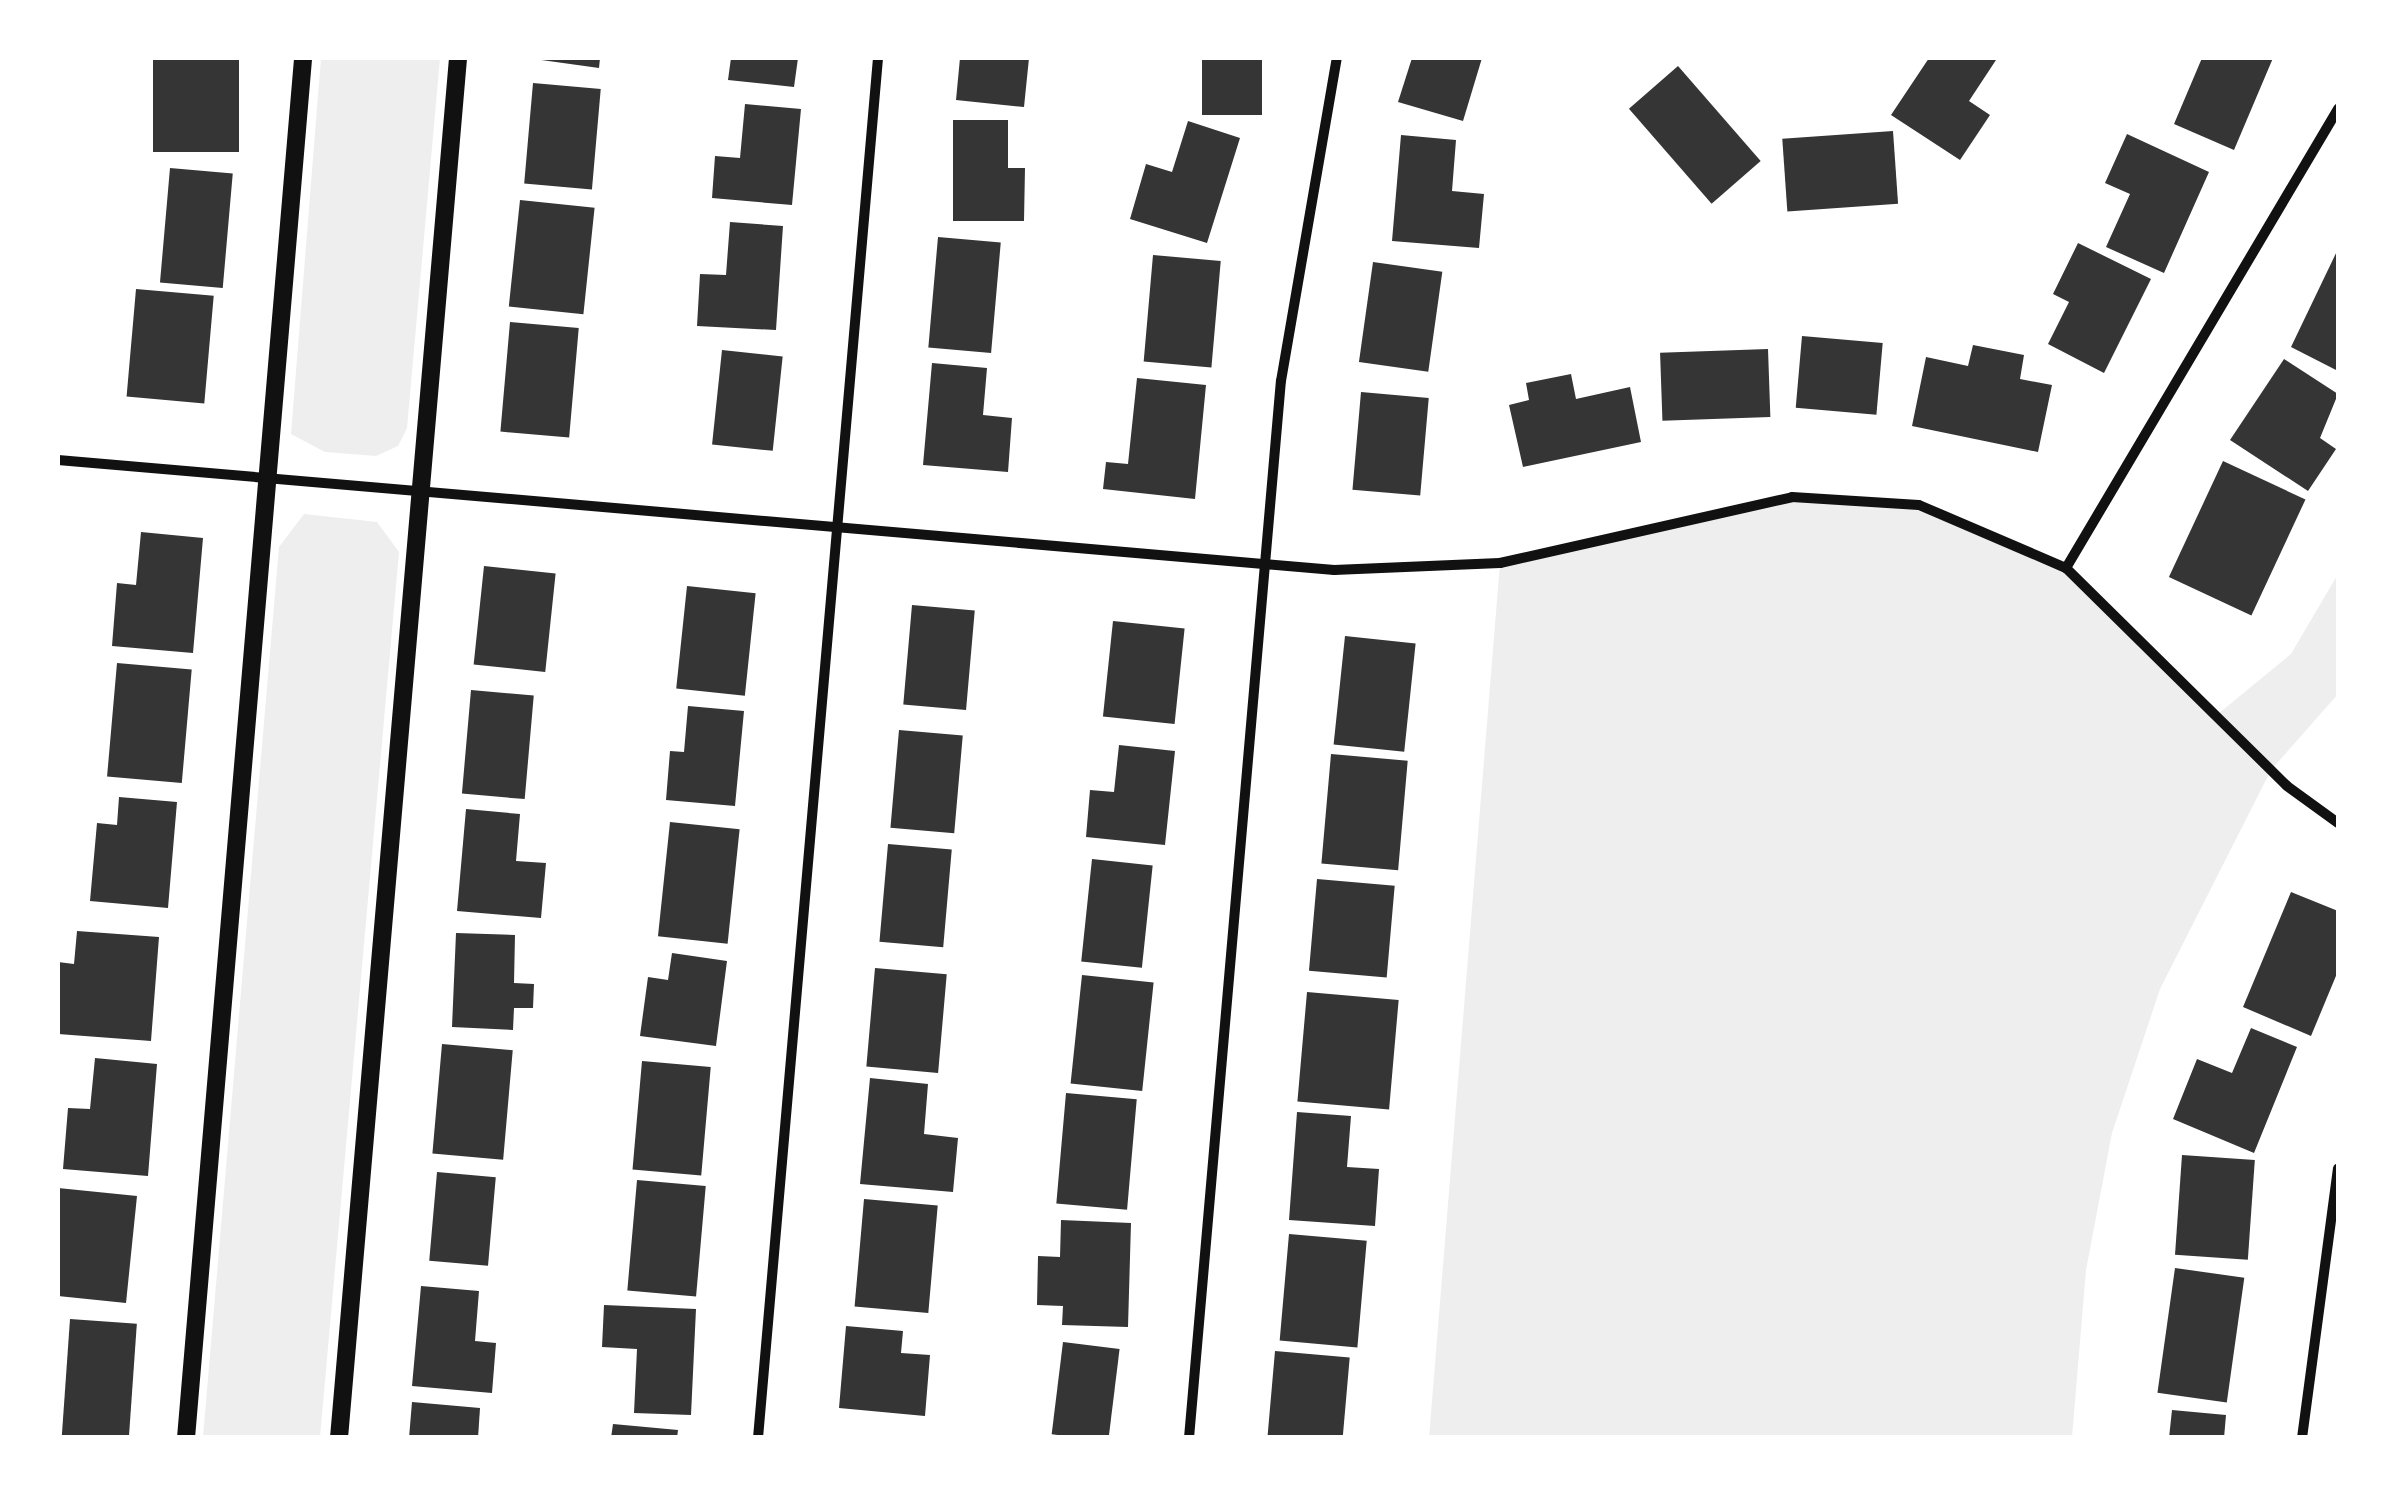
<!DOCTYPE html>
<style>
body{margin:0}
#map{position:relative;width:2396px;height:1495px;overflow:hidden;background:#fff;font-family:Quicksand,sans-serif}
div>[style]{position:absolute}
[style*='--x']{left:calc(var(--x)*1px);top:calc(var(--y)*1px);width:calc(var(--w)*1px);rotate:calc(var(--a)*1deg)}
.green>*{inset:0;background:#eee}
.building>*{inset:0;background:#353535;transform-origin:0 0}
.minor>*{height:10px;margin:-5px;padding:0 5px;transform-origin:5px;border-radius:5px;background:#111}
.tertiary>*{height:18px;margin:-9px;padding:0 9px;transform-origin:9px;border-radius:9px;background:#111}
span{translate:-50% -50%;white-space:nowrap;text-align:center;line-height:1.15;-webkit-text-stroke:8px #fff;paint-order:stroke}
.frame{position:absolute;inset:0;border:60px solid #fff;pointer-events:none}
</style>
<div id="map">
<div class="green">
<i style="clip-path:polygon(321px 58px,440px 58px,407px 428px,398px 446px,376px 456px,325px 452px,291px 434px)"></i>
<i style="clip-path:polygon(1792px 497px,1919px 505px,2066px 568px,2218px 714px,2291px 654px,2338px 574px,2338px 694px,2271px 770px,2160px 989px,2112px 1133px,2086px 1270px,2072px 1437px,1429px 1438px,1500px 563px)"></i>
<i style="clip-path:polygon(304px 514px,377px 522px,399px 552px,320px 1437px,203px 1437px,279px 547px)"></i>
</div>
<div class="building">
<i style="left:153px;top:58px;width:86px;height:94px"></i>
<i style="clip-path:polygon(527px 58px,600px 58px,599px 68px)"></i>
<i style="clip-path:polygon(731px 58px,798px 58px,794px 87px,728px 80px)"></i>
<i style="clip-path:polygon(960px 58px,1029px 58px,1024px 107px,956px 100px)"></i>
<i style="left:1202px;top:58px;width:60px;height:57px"></i>
<i style="clip-path:polygon(1412px 58px,1482px 58px,1463px 121px,1398px 102px)"></i>
<i style="clip-path:polygon(1929px 58px,1996px 60px,1969px 101px,1990px 115px,1960px 160px,1891px 115px)"></i>
<i style="clip-path:polygon(2202px 58px,2273px 58px,2234px 150px,2174px 124px)"></i>
<i style="left:1678px;top:66px;width:126px;height:65px;rotate:49deg"></i>
<i style="left:533px;top:83px;width:68px;height:101px;rotate:5deg"></i>
<i style="clip-path:polygon(745px 104px,801px 109px,792px 205px,712px 198px,715px 156px,740px 158px)"></i>
<i style="clip-path:polygon(953px 120px,1008px 120px,1008px 168px,1025px 168px,1024px 221px,953px 221px)"></i>
<i style="clip-path:polygon(1188px 121px,1240px 138px,1207px 243px,1130px 219px,1146px 164px,1172px 172px)"></i>
<i style="left:1893px;top:131px;width:73px;height:111px;rotate:86deg"></i>
<i style="clip-path:polygon(2127px 134px,2209px 172px,2164px 273px,2106px 247px,2130px 194px,2105px 183px)"></i>
<i style="clip-path:polygon(1401px 135px,1456px 140px,1452px 191px,1484px 194px,1479px 248px,1392px 241px)"></i>
<i style="left:170px;top:168px;width:63px;height:115px;rotate:5deg"></i>
<i style="left:520px;top:200px;width:75px;height:107px;rotate:6deg"></i>
<i style="clip-path:polygon(730px 222px,783px 226px,776px 330px,697px 326px,700px 274px,726px 275px)"></i>
<i style="left:938px;top:237px;width:63px;height:111px;rotate:5deg"></i>
<i style="clip-path:polygon(2078px 243px,2151px 279px,2104px 373px,2048px 344px,2069px 302px,2053px 294px)"></i>
<i style="clip-path:polygon(2338px 249px,2338px 371px,2291px 347px)"></i>
<i style="left:1153px;top:255px;width:68px;height:107px;rotate:5deg"></i>
<i style="left:1373px;top:262px;width:70px;height:101px;rotate:8deg"></i>
<i style="left:136px;top:289px;width:78px;height:108px;rotate:5deg"></i>
<i style="left:510px;top:322px;width:69px;height:110px;rotate:5deg"></i>
<i style="left:1802px;top:336px;width:81px;height:72px;rotate:5deg"></i>
<i style="clip-path:polygon(1973px 345px,2024px 355px,2020px 379px,2052px 385px,2038px 452px,1912px 426px,1926px 357px,1968px 366px)"></i>
<i style="left:1768px;top:349px;width:68px;height:108px;rotate:88deg"></i>
<i style="left:722px;top:350px;width:61px;height:95px;rotate:6deg"></i>
<i style="clip-path:polygon(2284px 359px,2338px 394px,2320px 438px,2336px 449px,2308px 491px,2230px 440px)"></i>
<i style="clip-path:polygon(932px 363px,987px 368px,983px 415px,1012px 418px,1008px 472px,923px 465px)"></i>
<i style="clip-path:polygon(1571px 374px,1576px 399px,1630px 387px,1641px 442px,1523px 467px,1509px 405px,1529px 400px,1526px 383px)"></i>
<i style="clip-path:polygon(1137px 378px,1206px 385px,1195px 499px,1103px 489px,1106px 462px,1128px 464px)"></i>
<i style="left:1361px;top:392px;width:68px;height:98px;rotate:5deg"></i>
<i style="left:2223px;top:461px;width:91px;height:128px;rotate:25deg"></i>
<i style="clip-path:polygon(141px 532px,203px 538px,193px 653px,112px 646px,117px 583px,136px 585px)"></i>
<i style="left:484px;top:566px;width:72px;height:99px;rotate:6deg"></i>
<i style="left:687px;top:586px;width:69px;height:103px;rotate:6deg"></i>
<i style="left:912px;top:605px;width:63px;height:100px;rotate:5deg"></i>
<i style="left:1113px;top:621px;width:72px;height:96px;rotate:6deg"></i>
<i style="left:1345px;top:636px;width:71px;height:109px;rotate:6deg"></i>
<i style="left:117px;top:663px;width:75px;height:114px;rotate:5deg"></i>
<i style="left:471px;top:690px;width:63px;height:104px;rotate:5deg"></i>
<i style="clip-path:polygon(688px 706px,744px 711px,735px 806px,666px 800px,670px 751px,684px 752px)"></i>
<i style="left:899px;top:730px;width:64px;height:98px;rotate:5deg"></i>
<i style="clip-path:polygon(1119px 745px,1175px 751px,1165px 845px,1086px 837px,1090px 790px,1114px 792px)"></i>
<i style="left:1331px;top:754px;width:77px;height:110px;rotate:5deg"></i>
<i style="clip-path:polygon(119px 797px,177px 802px,168px 908px,90px 901px,97px 823px,117px 825px)"></i>
<i style="clip-path:polygon(466px 809px,520px 814px,516px 861px,546px 863px,541px 918px,457px 911px)"></i>
<i style="left:670px;top:822px;width:70px;height:115px;rotate:6deg"></i>
<i style="left:888px;top:844px;width:64px;height:98px;rotate:5deg"></i>
<i style="left:1092px;top:859px;width:61px;height:103px;rotate:6deg"></i>
<i style="left:1317px;top:879px;width:78px;height:92px;rotate:5deg"></i>
<i style="clip-path:polygon(2291px 892px,2338px 911px,2338px 971px,2311px 1036px,2243px 1007px)"></i>
<i style="clip-path:polygon(77px 931px,159px 937px,151px 1041px,58px 1034px,58px 962px,74px 964px)"></i>
<i style="clip-path:polygon(456px 933px,515px 935px,514px 983px,534px 984px,533px 1008px,514px 1008px,513px 1030px,452px 1027px)"></i>
<i style="clip-path:polygon(672px 953px,727px 961px,716px 1046px,640px 1036px,648px 977px,668px 980px)"></i>
<i style="left:875px;top:968px;width:72px;height:99px;rotate:5deg"></i>
<i style="left:1082px;top:975px;width:72px;height:109px;rotate:6deg"></i>
<i style="left:1307px;top:992px;width:92px;height:110px;rotate:5deg"></i>
<i style="clip-path:polygon(2251px 1028px,2297px 1047px,2254px 1153px,2173px 1119px,2197px 1059px,2232px 1073px)"></i>
<i style="left:442px;top:1044px;width:71px;height:110px;rotate:5deg"></i>
<i style="clip-path:polygon(95px 1058px,157px 1064px,148px 1176px,63px 1169px,68px 1108px,90px 1109px)"></i>
<i style="left:642px;top:1061px;width:69px;height:109px;rotate:5deg"></i>
<i style="clip-path:polygon(870px 1078px,928px 1084px,924px 1134px,958px 1138px,953px 1192px,860px 1184px)"></i>
<i style="left:1066px;top:1093px;width:71px;height:111px;rotate:5deg"></i>
<i style="clip-path:polygon(1297px 1112px,1351px 1116px,1347px 1167px,1379px 1169px,1375px 1226px,1289px 1220px)"></i>
<i style="left:2182px;top:1155px;width:73px;height:100px;rotate:4deg"></i>
<i style="left:437px;top:1172px;width:59px;height:89px;rotate:5deg"></i>
<i style="left:637px;top:1180px;width:69px;height:111px;rotate:5deg"></i>
<i style="clip-path:polygon(58px 1188px,137px 1196px,126px 1303px,58px 1296px)"></i>
<i style="left:864px;top:1199px;width:74px;height:108px;rotate:5deg"></i>
<i style="clip-path:polygon(1061px 1220px,1131px 1223px,1128px 1327px,1062px 1325px,1063px 1306px,1037px 1305px,1038px 1256px,1060px 1257px)"></i>
<i style="left:1289px;top:1234px;width:78px;height:107px;rotate:5deg"></i>
<i style="left:2175px;top:1268px;width:70px;height:126px;rotate:8deg"></i>
<i style="clip-path:polygon(421px 1286px,479px 1291px,475px 1341px,496px 1343px,492px 1393px,412px 1386px)"></i>
<i style="clip-path:polygon(604px 1305px,696px 1309px,691px 1415px,634px 1413px,637px 1349px,602px 1347px)"></i>
<i style="left:70px;top:1319px;width:67px;height:117px;rotate:4deg"></i>
<i style="clip-path:polygon(846px 1326px,903px 1331px,901px 1353px,930px 1355px,925px 1416px,839px 1408px)"></i>
<i style="left:1063px;top:1342px;width:57px;height:93px;rotate:7deg"></i>
<i style="left:1275px;top:1351px;width:75px;height:87px;rotate:5deg"></i>
<i style="clip-path:polygon(412px 1402px,480px 1408px,478px 1438px,409px 1438px)"></i>
<i style="clip-path:polygon(2172px 1410px,2226px 1415px,2224px 1438px,2169px 1438px)"></i>
<i style="clip-path:polygon(613px 1424px,678px 1430px,677px 1438px,611px 1438px)"></i>
</div>
<div class="minor">
<i style="--x:58;--y:460;--w:1281;--a:4.93"></i>
<i style="--x:1334;--y:570;--w:166;--a:-2.4"></i>
<i style="--x:1500;--y:563;--w:299;--a:-12.7"></i>
<i style="--x:1792;--y:497;--w:127;--a:3.6"></i>
<i style="--x:1919;--y:505;--w:160;--a:23.2"></i>
<i style="--x:2066;--y:568;--w:310;--a:44.6"></i>
<i style="--x:2287;--y:786;--w:63;--a:36"></i>
<i style="--x:2066;--y:568;--w:534;--a:-59.35"></i>
<i style="--x:758;--y:1438;--w:1385;--a:-85.03"></i>
<i style="--x:1189;--y:1438;--w:1061;--a:-85.03"></i>
<i style="--x:1281;--y:381;--w:328;--a:-80.2"></i>
<i style="--x:2302;--y:1438;--w:272;--a:-82.4"></i>
</div>
<div class="tertiary">
<i style="--x:186;--y:1438;--w:1385;--a:-85.15"></i>
<i style="--x:339;--y:1438;--w:1385;--a:-85.07"></i>
</div>
<div class="frame"></div>
</div>
